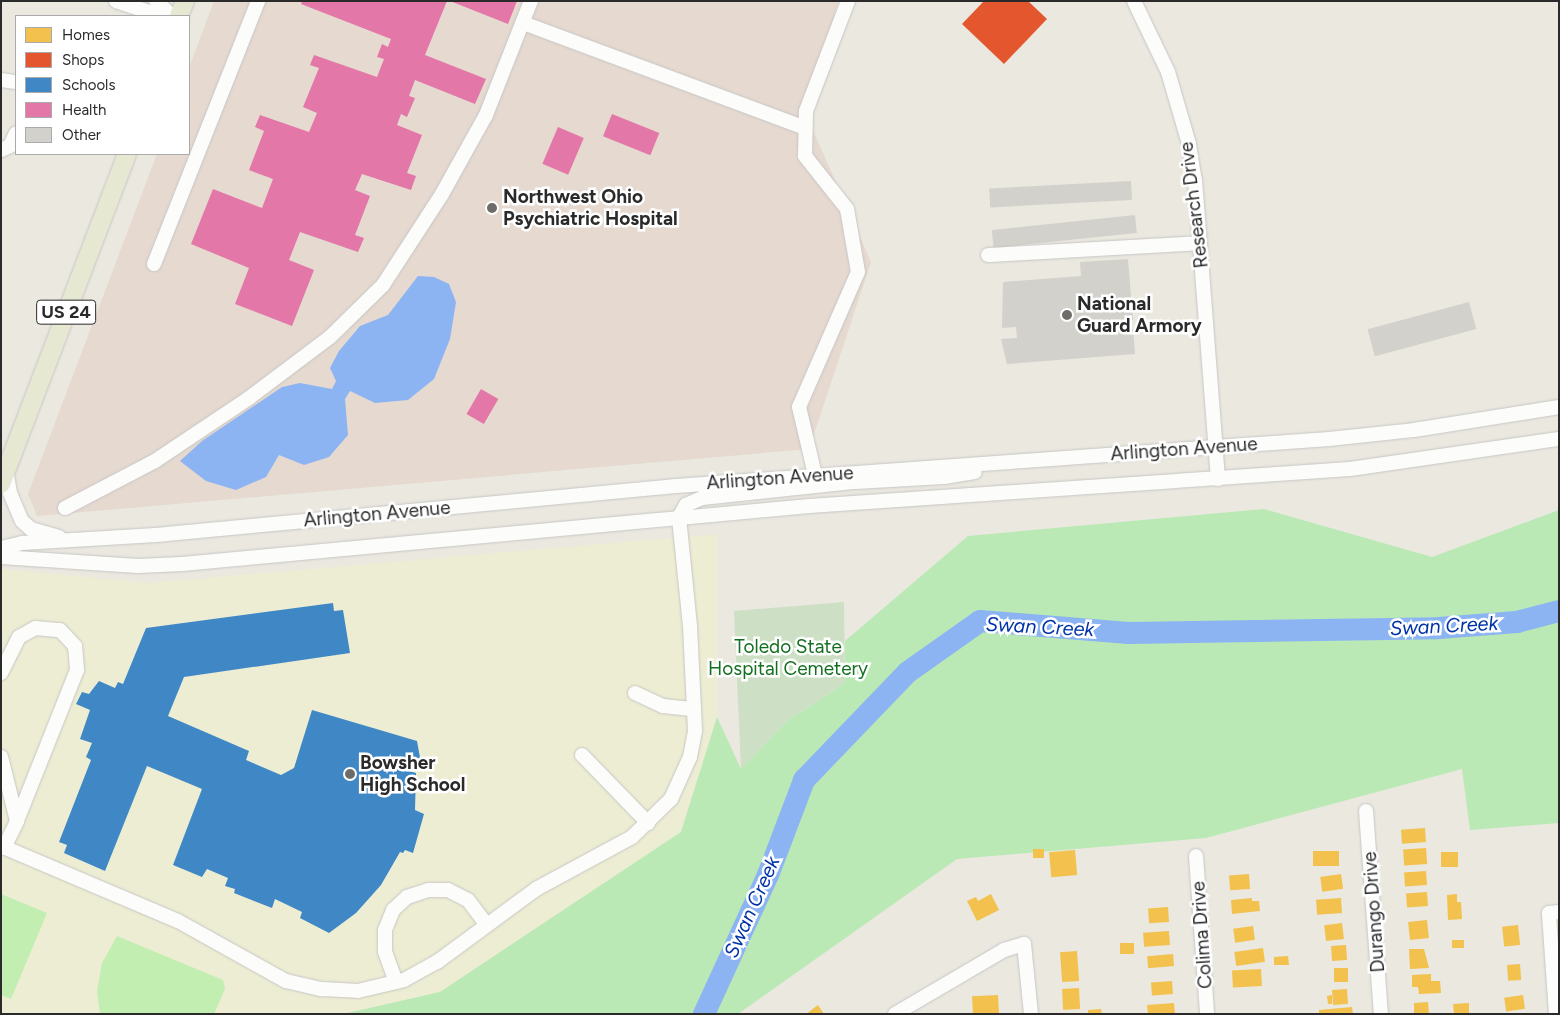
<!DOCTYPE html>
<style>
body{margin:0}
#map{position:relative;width:1560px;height:1015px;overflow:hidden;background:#eae8df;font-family:Figtree,sans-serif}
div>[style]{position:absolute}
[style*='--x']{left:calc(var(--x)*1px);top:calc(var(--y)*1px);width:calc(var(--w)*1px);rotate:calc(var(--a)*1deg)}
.education>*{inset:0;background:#ededd3}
.medical>*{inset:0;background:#e5d9d0}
.green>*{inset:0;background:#bae9b5}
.cemetery>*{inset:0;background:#cde0c5}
.pitch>*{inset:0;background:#c3eeb1}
.water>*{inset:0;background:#8cb4f3}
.homes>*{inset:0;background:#f2c14e;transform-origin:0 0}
.shops>*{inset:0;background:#e4572e}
.schools>*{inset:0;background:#3f88c5}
.health>*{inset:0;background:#e377a8;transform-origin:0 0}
.river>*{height:22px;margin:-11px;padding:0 11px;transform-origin:11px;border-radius:11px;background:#8cb4f3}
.building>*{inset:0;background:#d2d1cb;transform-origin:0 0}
.roads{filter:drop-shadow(0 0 1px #c7c6c5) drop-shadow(0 0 1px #c7c6c5)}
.minor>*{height:14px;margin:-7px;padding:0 7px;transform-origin:7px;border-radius:7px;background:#fcfcfa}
.major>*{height:18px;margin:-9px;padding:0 9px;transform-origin:9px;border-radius:9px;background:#e6e8d2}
.dots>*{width:14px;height:14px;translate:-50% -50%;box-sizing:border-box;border:2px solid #fff;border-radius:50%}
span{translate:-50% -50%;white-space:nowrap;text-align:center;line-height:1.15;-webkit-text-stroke:5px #fff;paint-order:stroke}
.shield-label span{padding:1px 4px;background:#fff;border:1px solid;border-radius:4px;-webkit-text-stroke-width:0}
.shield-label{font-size:18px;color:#2a2a2a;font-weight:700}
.poi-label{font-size:19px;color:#2a2a2a;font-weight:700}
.left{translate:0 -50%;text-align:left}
.street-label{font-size:19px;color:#2a2a2a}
.park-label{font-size:19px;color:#136f20}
.water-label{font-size:20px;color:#0033a9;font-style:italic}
.frame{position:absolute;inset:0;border:2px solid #2a2a2a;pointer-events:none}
.legend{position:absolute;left:15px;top:15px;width:175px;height:140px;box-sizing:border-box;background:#fff;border:1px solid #aaa;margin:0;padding:6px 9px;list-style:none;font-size:15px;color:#2a2a2a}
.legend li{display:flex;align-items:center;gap:10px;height:25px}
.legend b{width:25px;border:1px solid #aaa}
</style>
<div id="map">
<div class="education">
<i style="clip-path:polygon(717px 534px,717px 717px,681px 832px,440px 992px,343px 1014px,1px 1014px,1px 569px,149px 583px)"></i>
</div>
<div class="medical">
<i style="clip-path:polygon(214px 1px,838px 1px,808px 119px,871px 262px,809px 449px,37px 516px,28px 494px,157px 154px,189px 154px,189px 68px)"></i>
</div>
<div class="green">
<i style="clip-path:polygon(1264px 509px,1432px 557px,1559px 510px,1559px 823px,1470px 830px,1462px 769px,1206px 838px,957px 859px,738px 1014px,343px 1014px,440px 992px,681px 832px,717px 717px,741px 769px,787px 721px,845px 683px,845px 641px,968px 536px)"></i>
</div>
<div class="cemetery">
<i style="clip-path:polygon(844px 602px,845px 683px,787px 721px,741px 769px,734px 611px)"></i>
</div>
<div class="pitch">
<i style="clip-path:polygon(1px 894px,47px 913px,11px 999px,1px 995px)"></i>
<i style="clip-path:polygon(117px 936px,223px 980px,225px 989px,214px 1014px,100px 1014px,97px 991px,102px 963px)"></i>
</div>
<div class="water">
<i style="clip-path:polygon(418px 276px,434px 277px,449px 284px,456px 302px,450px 339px,434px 379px,408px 400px,375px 403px,350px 391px,345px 399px,348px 435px,329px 457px,304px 465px,279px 455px,266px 477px,236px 490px,206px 481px,180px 461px,202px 441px,282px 387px,300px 383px,332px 389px,336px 381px,330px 368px,339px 351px,360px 326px,388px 315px)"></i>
</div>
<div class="homes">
<i style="left:1425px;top:828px;width:14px;height:24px;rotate:86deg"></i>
<i style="left:1426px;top:848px;width:16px;height:23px;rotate:86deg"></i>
<i style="left:1033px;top:849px;width:11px;height:9px"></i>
<i style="left:1075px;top:850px;width:25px;height:26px;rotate:85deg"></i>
<i style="left:1339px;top:851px;width:15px;height:26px;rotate:90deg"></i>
<i style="left:1441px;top:852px;width:17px;height:15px"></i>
<i style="left:1426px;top:871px;width:14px;height:22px;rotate:86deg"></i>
<i style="left:1249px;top:874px;width:15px;height:20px;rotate:86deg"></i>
<i style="left:1341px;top:874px;width:15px;height:21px;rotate:82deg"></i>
<i style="left:1427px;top:892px;width:14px;height:21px;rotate:86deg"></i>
<i style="clip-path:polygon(991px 894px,999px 910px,977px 921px,967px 901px,976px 897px,978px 901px)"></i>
<i style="clip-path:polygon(1457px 894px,1457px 902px,1461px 902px,1462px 919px,1448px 920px,1447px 895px)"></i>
<i style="clip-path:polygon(1252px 898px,1252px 901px,1259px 901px,1260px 911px,1232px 914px,1231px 900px)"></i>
<i style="left:1341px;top:898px;width:15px;height:25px;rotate:86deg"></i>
<i style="left:1168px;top:907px;width:15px;height:20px;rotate:86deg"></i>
<i style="left:1427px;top:920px;width:18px;height:19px;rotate:84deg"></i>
<i style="left:1342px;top:923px;width:16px;height:18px;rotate:83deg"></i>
<i style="left:1518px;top:925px;width:20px;height:16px;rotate:84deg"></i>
<i style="left:1253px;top:926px;width:14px;height:20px;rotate:82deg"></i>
<i style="left:1169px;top:931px;width:14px;height:26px;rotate:86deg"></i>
<i style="left:1464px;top:940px;width:8px;height:12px;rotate:90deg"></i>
<i style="left:1134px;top:943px;width:11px;height:14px;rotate:90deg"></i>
<i style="left:1346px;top:945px;width:15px;height:15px;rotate:86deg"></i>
<i style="left:1263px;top:948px;width:14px;height:29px;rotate:82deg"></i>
<i style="clip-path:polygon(1409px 949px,1424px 949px,1429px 968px,1410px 969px)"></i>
<i style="left:1077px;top:951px;width:30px;height:17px;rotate:86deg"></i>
<i style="left:1173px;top:954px;width:12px;height:26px;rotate:85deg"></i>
<i style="clip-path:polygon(1288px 956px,1289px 965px,1274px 965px,1274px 957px)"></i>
<i style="left:1520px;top:964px;width:16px;height:13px;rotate:86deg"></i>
<i style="left:1348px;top:968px;width:14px;height:14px;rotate:90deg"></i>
<i style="left:1261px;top:969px;width:17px;height:29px;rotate:87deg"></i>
<i style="clip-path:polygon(1431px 974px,1431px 981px,1440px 981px,1441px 993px,1419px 994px,1418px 987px,1412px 987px,1412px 975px)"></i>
<i style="left:1172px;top:981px;width:13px;height:21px;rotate:86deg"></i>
<i style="left:1079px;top:988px;width:21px;height:17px;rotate:87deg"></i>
<i style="left:1347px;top:989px;width:15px;height:15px;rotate:86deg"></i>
<i style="left:998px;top:995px;width:19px;height:26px;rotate:87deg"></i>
<i style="clip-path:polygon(1332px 995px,1332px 1004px,1328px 1004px,1327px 996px)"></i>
<i style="left:1523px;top:995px;width:14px;height:19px;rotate:82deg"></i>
<i style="clip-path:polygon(1428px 1002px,1429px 1014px,1414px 1014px,1414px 1003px)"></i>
<i style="clip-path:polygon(1174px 1003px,1175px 1014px,1148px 1014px,1147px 1005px)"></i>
<i style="clip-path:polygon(1469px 1003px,1469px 1014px,1454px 1014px,1453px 1004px)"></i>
<i style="clip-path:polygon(818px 1005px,824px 1014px,806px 1014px)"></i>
<i style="clip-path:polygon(1352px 1007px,1353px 1014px,1319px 1014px,1319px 1010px)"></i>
<i style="clip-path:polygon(1101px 1009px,1102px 1014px,1088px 1014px,1088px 1010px)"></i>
</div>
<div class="shops">
<i style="clip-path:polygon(984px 1px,1028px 1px,1047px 19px,1004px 64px,962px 24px)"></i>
</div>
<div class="schools">
<i style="clip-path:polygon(333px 603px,334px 611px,343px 610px,350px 653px,184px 677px,168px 716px,249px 751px,246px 760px,281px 775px,294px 768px,312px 710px,417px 741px,421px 763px,411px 765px,409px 771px,416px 773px,415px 810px,424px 814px,413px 853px,405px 850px,403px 853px,400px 852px,381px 885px,356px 913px,329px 933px,300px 918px,302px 912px,275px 899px,272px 908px,234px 893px,235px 889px,225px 886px,228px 878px,207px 869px,202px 877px,173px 865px,202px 789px,147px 766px,105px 871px,64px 853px,67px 845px,59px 842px,91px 760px,86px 757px,92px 743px,80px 739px,90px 710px,76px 704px,82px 692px,89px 694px,99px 681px,115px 688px,118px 682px,123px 684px,146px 628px)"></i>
</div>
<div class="health">
<i style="clip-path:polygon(302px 1px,447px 1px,425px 55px,486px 79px,475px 104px,415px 80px,409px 96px,415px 98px,407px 117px,401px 114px,397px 125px,422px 135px,407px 173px,416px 176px,411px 190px,362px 174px,355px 190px,370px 196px,355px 235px,364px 238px,358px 252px,300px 232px,289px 260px,314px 270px,292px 326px,235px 304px,249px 268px,191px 244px,213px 189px,262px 208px,273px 179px,249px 170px,264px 131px,255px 127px,260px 115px,309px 132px,317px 113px,303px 107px,319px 68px,310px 65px,314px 55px,377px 77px,384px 59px,377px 57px,382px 44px,388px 47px,391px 39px,301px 4px)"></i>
<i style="clip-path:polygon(450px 1px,517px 1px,508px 24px)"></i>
<i style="left:612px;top:114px;width:51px;height:24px;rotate:22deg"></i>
<i style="left:558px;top:127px;width:28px;height:40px;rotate:23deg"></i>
<i style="left:481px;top:389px;width:20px;height:29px;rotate:30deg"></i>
</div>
<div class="river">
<i style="--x:704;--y:1014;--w:153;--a:-65.3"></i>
<i style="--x:768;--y:875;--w:102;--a:-69.2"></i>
<i style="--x:804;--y:780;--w:150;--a:-46.1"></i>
<i style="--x:908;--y:672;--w:88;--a:-35.3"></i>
<i style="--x:980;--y:621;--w:149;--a:4.6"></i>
<i style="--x:1129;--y:633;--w:310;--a:-0.9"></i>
<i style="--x:1439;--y:628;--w:78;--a:-4.4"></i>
<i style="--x:1517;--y:622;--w:43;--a:-14.7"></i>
</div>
<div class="building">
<i style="left:1131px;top:181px;width:19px;height:142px;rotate:87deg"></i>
<i style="left:1135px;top:215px;width:18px;height:144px;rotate:84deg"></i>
<i style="clip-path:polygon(1128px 259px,1133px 320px,1125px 320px,1126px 329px,1133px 329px,1135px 354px,1007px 364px,1001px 339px,1017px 338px,1016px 327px,1002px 328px,1003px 282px,1081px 276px,1080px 262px)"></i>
<i style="left:1469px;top:302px;width:28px;height:105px;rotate:75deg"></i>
</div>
<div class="roads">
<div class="minor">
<i style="--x:116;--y:1;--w:47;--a:18.4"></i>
<i style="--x:156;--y:1;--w:22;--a:43"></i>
<i style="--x:1134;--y:1;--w:79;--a:64.4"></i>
<i style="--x:1168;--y:72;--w:75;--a:73.7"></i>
<i style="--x:1189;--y:144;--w:36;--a:81"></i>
<i style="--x:1195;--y:180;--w:300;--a:85.6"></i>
<i style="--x:523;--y:23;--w:301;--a:20.4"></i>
<i style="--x:1;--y:80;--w:15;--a:8"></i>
<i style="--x:1;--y:150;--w:10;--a:-24"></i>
<i style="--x:10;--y:146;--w:14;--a:-65"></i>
<i style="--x:988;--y:255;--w:212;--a:-3.2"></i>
<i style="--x:154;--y:264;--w:283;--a:-68.4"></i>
<i style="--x:6;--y:470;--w:23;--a:80"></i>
<i style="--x:10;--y:493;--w:30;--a:67"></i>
<i style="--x:22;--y:521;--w:12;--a:42"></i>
<i style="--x:31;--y:529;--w:29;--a:16"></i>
<i style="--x:815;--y:475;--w:70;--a:-103.2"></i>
<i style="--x:799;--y:407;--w:147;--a:-66.4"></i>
<i style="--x:858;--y:272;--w:64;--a:-99.9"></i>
<i style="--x:847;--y:209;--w:68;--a:-128.4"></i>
<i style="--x:805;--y:156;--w:45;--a:-88.7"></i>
<i style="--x:806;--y:111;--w:118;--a:-69.1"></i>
<i style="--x:65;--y:508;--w:102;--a:-27.6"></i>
<i style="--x:155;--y:461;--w:113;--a:-33.8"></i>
<i style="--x:249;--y:398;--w:101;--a:-37"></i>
<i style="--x:330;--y:337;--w:74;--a:-44.5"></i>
<i style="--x:383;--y:285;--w:108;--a:-57"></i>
<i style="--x:442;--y:194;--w:90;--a:-60.9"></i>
<i style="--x:486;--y:115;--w:123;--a:-68.5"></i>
<i style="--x:1;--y:548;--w:22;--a:-13"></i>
<i style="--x:22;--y:543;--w:134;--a:-3.4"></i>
<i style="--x:156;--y:535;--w:522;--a:-5.38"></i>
<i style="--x:676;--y:486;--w:655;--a:-4.12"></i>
<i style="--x:1329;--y:439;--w:85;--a:-6"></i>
<i style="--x:1414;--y:430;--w:147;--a:-9"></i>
<i style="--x:1;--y:557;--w:137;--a:3.8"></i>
<i style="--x:138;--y:566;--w:44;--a:-2.6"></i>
<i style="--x:182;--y:564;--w:630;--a:-5.29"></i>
<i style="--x:809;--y:506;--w:542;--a:-3.91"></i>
<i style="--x:1350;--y:469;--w:211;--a:-8.2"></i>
<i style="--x:1;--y:673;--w:40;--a:-63.4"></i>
<i style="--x:19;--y:637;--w:18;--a:-29"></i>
<i style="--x:35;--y:628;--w:25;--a:5"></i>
<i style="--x:60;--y:630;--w:22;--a:47"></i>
<i style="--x:75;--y:646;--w:24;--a:85"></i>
<i style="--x:77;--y:670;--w:162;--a:111.7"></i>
<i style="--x:17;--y:821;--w:66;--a:-104"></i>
<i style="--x:635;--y:693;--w:31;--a:25"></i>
<i style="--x:663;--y:706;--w:31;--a:6"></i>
<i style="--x:582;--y:755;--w:95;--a:45.9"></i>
<i style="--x:1366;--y:811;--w:204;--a:85.8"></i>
<i style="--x:1;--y:846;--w:192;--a:23"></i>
<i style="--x:178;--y:921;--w:124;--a:29.1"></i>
<i style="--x:286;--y:981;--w:37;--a:13"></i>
<i style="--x:322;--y:989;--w:36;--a:3"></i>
<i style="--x:358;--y:991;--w:47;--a:-13.4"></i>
<i style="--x:404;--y:980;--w:38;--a:-29"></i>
<i style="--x:437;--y:962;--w:123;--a:-36.4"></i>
<i style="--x:536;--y:889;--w:109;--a:-28.4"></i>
<i style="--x:632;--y:837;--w:54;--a:-44.3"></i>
<i style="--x:671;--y:799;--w:46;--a:-65.7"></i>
<i style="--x:690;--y:757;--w:26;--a:-79"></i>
<i style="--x:695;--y:731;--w:105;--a:-92.7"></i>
<i style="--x:690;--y:626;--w:110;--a:-95.8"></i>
<i style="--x:679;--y:517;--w:14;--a:-60"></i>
<i style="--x:686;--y:505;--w:17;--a:-24"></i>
<i style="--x:702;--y:498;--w:154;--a:-6"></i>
<i style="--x:855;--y:482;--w:89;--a:-3.2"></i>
<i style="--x:944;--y:477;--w:31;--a:-9"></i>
<i style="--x:4;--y:848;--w:30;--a:-64"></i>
<i style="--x:1196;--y:856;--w:158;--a:86"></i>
<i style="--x:396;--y:982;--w:33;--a:-110"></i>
<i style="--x:385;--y:951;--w:21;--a:-90"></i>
<i style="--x:385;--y:930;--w:22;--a:-68"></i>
<i style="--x:393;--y:910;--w:19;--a:-43"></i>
<i style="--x:407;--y:897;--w:22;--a:-18"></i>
<i style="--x:428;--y:890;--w:20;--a:0"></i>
<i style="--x:448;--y:890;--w:22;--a:27"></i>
<i style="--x:468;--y:900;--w:30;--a:53"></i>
<i style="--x:895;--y:1014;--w:126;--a:-30.4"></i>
<i style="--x:1004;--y:950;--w:21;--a:-17"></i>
<i style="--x:1024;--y:944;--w:70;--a:84.3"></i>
<i style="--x:1556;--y:1014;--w:101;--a:-94"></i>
<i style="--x:1549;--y:913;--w:10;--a:-6"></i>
</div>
<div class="major">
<i style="--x:179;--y:16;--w:16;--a:-68"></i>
<i style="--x:1;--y:484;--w:353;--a:-69.1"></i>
</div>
</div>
<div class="dots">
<i style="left:492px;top:208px;background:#6d6c69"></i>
<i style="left:1067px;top:315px;background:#6d6c69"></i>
<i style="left:350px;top:774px;background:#6d6c69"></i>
</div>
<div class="shield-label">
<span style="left:66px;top:312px">US 24</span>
</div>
<div class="poi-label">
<span class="left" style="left:503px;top:208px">Northwest Ohio<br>Psychiatric Hospital</span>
<span class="left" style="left:1077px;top:315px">National<br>Guard Armory</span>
<span class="left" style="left:360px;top:774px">Bowsher<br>High School</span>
</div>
<div class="street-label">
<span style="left:1194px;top:205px;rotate:-97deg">Research Drive</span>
<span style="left:1184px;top:449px;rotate:-4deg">Arlington Avenue</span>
<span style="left:780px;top:478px;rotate:-4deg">Arlington Avenue</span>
<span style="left:377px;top:514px;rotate:-5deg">Arlington Avenue</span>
<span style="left:1374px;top:912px;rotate:-94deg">Durango Drive</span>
<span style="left:1202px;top:935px;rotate:-94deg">Colima Drive</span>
</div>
<div class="park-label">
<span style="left:788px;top:658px">Toledo State<br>Hospital Cemetery</span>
</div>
<div class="water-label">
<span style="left:1444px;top:626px;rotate:-3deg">Swan Creek</span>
<span style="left:1040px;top:627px;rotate:3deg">Swan Creek</span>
<span style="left:752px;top:907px;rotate:-66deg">Swan Creek</span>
</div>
<div class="frame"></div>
<ul class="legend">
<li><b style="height:14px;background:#f2c14e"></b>Homes</li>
<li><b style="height:14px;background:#e4572e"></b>Shops</li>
<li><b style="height:14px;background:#3f88c5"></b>Schools</li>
<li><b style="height:14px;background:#e377a8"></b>Health</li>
<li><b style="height:14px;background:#d2d1cb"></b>Other</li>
</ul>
</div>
